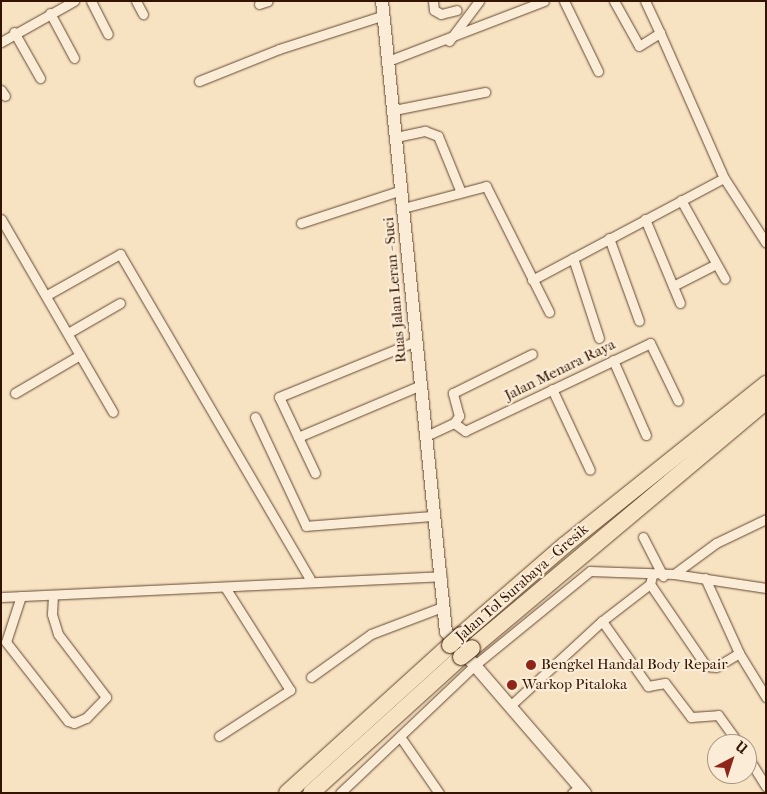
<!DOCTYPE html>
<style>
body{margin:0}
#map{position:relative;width:767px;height:794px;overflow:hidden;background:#f7e2c2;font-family:"IM FELL French Canon",serif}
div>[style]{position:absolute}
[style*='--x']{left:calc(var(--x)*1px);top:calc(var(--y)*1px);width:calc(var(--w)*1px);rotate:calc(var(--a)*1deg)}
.roads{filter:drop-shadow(0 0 1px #634831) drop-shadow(0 0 1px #634831)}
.street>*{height:9px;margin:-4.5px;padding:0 4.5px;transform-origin:4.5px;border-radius:4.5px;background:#faecd7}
.secondary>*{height:12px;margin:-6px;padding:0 6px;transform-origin:6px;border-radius:6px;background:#faecd7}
.highway>*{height:16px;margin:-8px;padding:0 8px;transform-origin:8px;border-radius:8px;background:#f7e2c2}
.bridges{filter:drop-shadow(0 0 1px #321401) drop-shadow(0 0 1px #321401)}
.highway-bridge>*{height:16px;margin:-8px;padding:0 8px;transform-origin:8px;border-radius:8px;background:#f7e2c2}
.dots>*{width:14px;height:14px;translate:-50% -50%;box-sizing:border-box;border:2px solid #faecd7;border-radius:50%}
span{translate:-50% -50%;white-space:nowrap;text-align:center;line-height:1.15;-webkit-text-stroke:4.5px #faecd7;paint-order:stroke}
.street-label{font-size:15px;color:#321401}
.poi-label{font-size:15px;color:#321401}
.left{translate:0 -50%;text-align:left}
.frame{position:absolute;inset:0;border:2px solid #321401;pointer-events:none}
.north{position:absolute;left:707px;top:734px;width:50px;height:50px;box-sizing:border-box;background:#faecd7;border:1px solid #aa9681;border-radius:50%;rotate:40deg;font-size:14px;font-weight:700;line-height:20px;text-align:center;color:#321401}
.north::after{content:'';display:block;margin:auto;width:18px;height:22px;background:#8f2418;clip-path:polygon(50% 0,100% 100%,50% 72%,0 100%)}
</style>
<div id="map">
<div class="roads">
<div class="street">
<i style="--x:91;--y:1;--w:37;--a:63"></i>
<i style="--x:136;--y:1;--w:15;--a:62"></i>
<i style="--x:433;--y:1;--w:9;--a:84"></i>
<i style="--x:434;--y:10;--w:8;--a:30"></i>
<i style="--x:441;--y:14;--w:16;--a:-14"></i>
<i style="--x:564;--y:1;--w:78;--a:64.1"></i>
<i style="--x:614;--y:1;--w:51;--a:60.9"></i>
<i style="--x:639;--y:46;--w:25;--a:-32"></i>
<i style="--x:660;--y:33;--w:35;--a:-115"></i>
<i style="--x:259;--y:4;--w:9;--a:-18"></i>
<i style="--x:50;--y:13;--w:51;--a:61.9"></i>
<i style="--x:14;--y:32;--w:53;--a:60.5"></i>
<i style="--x:660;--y:33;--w:158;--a:66.2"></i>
<i style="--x:449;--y:41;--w:50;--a:-53.1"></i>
<i style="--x:1;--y:42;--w:84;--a:-29.3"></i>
<i style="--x:388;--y:61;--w:167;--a:-21"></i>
<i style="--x:199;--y:81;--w:86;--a:-21.8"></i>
<i style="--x:279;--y:49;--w:110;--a:-17.9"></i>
<i style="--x:1;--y:90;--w:7;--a:56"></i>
<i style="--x:394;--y:110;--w:93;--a:-11.2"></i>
<i style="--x:396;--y:137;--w:30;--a:-12"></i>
<i style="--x:425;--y:131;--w:14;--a:21"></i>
<i style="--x:438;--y:136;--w:58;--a:67.8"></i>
<i style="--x:681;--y:200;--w:90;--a:60.9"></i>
<i style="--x:403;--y:208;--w:86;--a:-14.8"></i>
<i style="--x:486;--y:186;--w:141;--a:63.4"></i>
<i style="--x:1;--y:219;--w:223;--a:59.9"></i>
<i style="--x:645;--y:219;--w:91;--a:67.4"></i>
<i style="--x:301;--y:223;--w:106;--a:-18.1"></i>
<i style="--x:609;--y:238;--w:88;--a:70.1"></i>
<i style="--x:573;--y:258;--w:84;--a:72"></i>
<i style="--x:532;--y:280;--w:217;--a:-28"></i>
<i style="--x:724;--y:178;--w:77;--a:57.1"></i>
<i style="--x:673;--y:286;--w:48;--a:-27.1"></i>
<i style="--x:47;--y:295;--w:84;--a:-29.3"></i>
<i style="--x:120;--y:254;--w:376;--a:59.7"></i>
<i style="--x:68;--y:333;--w:60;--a:-30"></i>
<i style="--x:613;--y:360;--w:82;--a:66.3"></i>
<i style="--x:552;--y:389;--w:89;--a:64.9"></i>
<i style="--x:15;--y:393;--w:75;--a:-30.3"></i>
<i style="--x:255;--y:417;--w:120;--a:64.9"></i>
<i style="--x:306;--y:526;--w:128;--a:-4.5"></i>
<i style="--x:454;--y:423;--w:9;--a:-54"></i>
<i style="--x:459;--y:416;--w:24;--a:-105"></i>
<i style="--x:453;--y:393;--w:88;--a:-26.3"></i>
<i style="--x:426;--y:436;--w:31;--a:-25"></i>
<i style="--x:454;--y:423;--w:14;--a:36"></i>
<i style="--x:465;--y:431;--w:205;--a:-25.4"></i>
<i style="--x:650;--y:343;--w:64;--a:64.2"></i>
<i style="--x:298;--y:437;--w:134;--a:-22.9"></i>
<i style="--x:315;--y:473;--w:84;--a:-115.3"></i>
<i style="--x:279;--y:397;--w:148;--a:-22.2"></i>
<i style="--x:643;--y:537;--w:44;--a:62.9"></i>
<i style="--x:674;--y:574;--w:52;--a:-36.4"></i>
<i style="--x:716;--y:543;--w:55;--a:-25.6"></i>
<i style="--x:705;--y:578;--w:82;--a:65.6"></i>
<i style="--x:739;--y:653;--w:52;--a:58.5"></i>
<i style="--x:650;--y:584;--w:99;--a:55.7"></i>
<i style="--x:706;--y:666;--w:10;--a:6"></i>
<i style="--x:716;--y:667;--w:27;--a:-31"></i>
<i style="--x:21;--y:596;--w:48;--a:108.1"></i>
<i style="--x:6;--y:642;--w:100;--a:51.9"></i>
<i style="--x:68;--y:721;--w:6;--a:18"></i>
<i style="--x:74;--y:723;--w:13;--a:-23"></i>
<i style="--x:86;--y:718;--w:29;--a:-46"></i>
<i style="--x:106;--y:697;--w:79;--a:-127.3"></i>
<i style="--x:58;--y:634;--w:21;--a:-107"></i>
<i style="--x:52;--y:614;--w:19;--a:-87"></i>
<i style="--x:1;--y:597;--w:441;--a:-2.7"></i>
<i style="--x:602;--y:621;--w:80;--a:54.7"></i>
<i style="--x:648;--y:686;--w:17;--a:-10"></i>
<i style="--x:665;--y:683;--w:43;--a:52.6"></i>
<i style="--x:691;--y:717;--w:27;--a:-4"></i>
<i style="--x:718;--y:715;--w:36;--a:54"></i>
<i style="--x:311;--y:677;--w:74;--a:-35.6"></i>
<i style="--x:371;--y:634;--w:76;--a:-20.8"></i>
<i style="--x:511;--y:705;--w:124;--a:-42.7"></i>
<i style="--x:602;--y:621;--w:61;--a:-37.6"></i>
<i style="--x:650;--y:584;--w:8;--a:-76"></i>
<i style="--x:219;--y:736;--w:85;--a:-32.9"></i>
<i style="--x:290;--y:690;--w:122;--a:-122.3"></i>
<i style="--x:401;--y:738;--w:67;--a:55.4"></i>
<i style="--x:747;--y:756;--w:36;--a:58"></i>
<i style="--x:340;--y:793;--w:187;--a:-43.5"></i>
<i style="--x:476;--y:664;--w:147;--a:-39.2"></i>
<i style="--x:590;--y:571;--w:84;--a:2"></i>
<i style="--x:674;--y:574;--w:93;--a:8.7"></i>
<i style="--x:572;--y:793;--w:10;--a:-37"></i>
</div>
<div class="secondary">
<i style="--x:382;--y:1;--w:634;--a:84.21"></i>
<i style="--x:446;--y:632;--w:213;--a:49.2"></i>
</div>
<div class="highway">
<i style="--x:461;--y:635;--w:138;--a:-40.9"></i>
<i style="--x:565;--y:545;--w:258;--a:-38.7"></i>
<i style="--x:472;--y:648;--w:384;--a:-40"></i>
<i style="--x:287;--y:793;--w:220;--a:-42.2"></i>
<i style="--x:311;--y:793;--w:202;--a:-42.2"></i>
</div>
</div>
<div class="bridges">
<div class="highway-bridge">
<i style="--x:450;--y:645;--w:15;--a:-42"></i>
<i style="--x:461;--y:657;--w:14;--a:-39"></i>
</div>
</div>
<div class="dots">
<i style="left:531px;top:665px;background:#8f2418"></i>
<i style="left:512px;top:685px;background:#8f2418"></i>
</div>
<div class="street-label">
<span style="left:395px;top:290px;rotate:-95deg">Ruas Jalan Leran - Suci</span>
<span style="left:560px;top:370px;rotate:-26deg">Jalan Menara Raya</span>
<span style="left:522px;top:583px;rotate:-41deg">Jalan Tol Surabaya - Gresik</span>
</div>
<div class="poi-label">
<span class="left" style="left:541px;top:665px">Bengkel Handal Body Repair</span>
<span class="left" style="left:522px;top:685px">Warkop Pitaloka</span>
</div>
<div class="frame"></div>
<div class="north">U</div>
</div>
